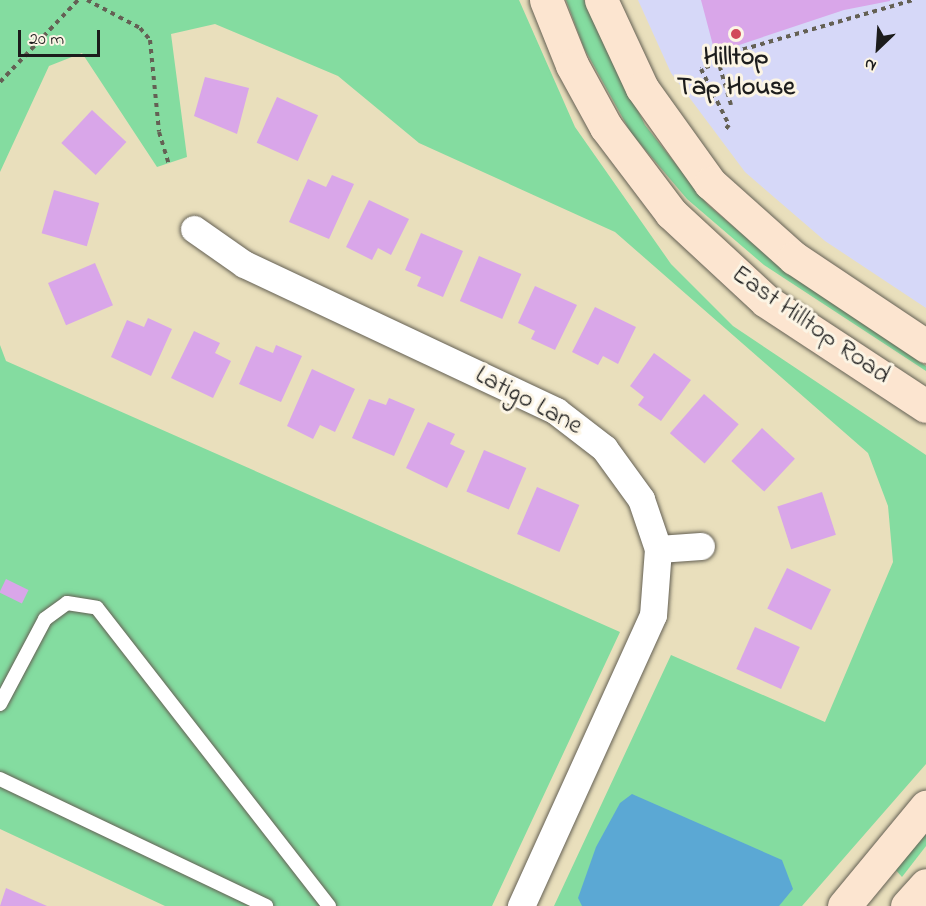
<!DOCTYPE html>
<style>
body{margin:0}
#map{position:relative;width:926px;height:906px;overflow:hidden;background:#e9dfbc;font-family:"Indie Flower",sans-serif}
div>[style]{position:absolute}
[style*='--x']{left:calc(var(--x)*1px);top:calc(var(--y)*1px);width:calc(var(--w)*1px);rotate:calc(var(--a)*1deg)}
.built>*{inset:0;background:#d6d8f8}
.green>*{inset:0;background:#84dca0}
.water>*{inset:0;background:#5ba8d4}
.building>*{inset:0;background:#d9a6e9;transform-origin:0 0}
.path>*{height:4px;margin-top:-2px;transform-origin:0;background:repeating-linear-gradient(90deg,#646054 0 4.5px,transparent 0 9px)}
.roads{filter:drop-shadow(0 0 2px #646054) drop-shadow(0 0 2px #646054)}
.lane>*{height:14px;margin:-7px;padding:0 7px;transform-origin:7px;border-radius:7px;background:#fff}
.street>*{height:27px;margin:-13.5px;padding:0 13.5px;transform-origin:13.5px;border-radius:13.5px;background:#fff}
.secondary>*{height:33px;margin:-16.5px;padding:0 16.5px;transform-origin:16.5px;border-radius:16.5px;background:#fce5d0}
.dots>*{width:16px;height:16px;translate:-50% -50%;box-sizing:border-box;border:3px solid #fcf5e5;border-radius:50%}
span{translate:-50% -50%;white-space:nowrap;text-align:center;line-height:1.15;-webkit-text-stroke:6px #fcf5e5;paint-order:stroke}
.poi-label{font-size:26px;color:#1c1c1c;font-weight:700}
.street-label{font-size:26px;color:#1c1c1c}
.north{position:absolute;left:848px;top:18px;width:60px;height:60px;-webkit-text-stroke:4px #fcf5e5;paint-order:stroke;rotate:205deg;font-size:16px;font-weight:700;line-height:24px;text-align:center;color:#1c1c1c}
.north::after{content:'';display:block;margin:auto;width:21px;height:27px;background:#1c1c1c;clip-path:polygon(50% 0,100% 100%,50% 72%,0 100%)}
.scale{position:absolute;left:18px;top:30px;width:82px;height:27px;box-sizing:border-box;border:3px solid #1c1c1c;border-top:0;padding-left:8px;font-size:18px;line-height:21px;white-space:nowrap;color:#1c1c1c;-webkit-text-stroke:4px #fcf5e5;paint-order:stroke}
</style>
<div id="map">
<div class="built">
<i style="clip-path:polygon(638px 0,926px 0,926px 308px,825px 241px,745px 172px,671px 73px)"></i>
</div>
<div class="green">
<i style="clip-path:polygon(0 0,519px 0,575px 127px,671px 264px,733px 326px,926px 455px,926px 764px,802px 906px,554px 906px,671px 655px,825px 722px,893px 562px,888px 506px,868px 453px,615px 232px,419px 143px,338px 76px,215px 24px,171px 34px,187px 157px,157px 167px,82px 53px,49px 66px,0 172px)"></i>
<i style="clip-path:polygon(566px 0,584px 0,645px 125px,708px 205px,793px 277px,926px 366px,926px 371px,764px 265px,687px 199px,631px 133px,584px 48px)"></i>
<i style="clip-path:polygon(0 345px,6px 361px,620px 632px,492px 906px,165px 906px,0 829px)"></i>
<i style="clip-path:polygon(926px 834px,926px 846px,902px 877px,894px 868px)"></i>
</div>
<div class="water">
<i style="clip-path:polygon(632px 794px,782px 860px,793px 889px,779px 906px,582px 906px,578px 898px,596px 847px,620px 803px)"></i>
</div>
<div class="building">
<i style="clip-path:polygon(701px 0,890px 0,890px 1px,844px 10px,715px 53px)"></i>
<i style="clip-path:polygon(205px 77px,249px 88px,237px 134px,194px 116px)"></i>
<i style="left:277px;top:97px;width:45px;height:50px;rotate:24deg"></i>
<i style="left:92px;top:110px;width:47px;height:45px;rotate:43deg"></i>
<i style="clip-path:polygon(332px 175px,354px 184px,329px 239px,289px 222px,308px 179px,326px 187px)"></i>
<i style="left:54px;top:190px;width:47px;height:45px;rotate:16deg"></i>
<i style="clip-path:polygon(369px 200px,409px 219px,391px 255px,378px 248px,372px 260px,346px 247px)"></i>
<i style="clip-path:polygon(421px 233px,463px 251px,443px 297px,417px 286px,421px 277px,405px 270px)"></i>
<i style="left:479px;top:256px;width:46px;height:49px;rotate:23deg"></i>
<i style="left:95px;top:263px;width:46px;height:51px;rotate:67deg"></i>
<i style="clip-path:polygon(535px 286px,577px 305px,555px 350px,531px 339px,535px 331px,518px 323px)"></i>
<i style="clip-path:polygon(595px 307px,636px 327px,618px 364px,603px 356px,598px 365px,572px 352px)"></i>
<i style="clip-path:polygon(148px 318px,172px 329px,151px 376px,111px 357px,127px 320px,144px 327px)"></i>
<i style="clip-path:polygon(194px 331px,220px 343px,215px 353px,231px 361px,213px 398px,171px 378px)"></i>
<i style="clip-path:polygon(276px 345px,302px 356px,281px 402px,239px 384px,256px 346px,273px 353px)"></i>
<i style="clip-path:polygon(654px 353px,691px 380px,661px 421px,638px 405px,644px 397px,630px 386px)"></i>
<i style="clip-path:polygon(312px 369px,355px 389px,335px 432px,320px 425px,313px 439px,287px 426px)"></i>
<i style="left:704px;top:394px;width:46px;height:52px;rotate:41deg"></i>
<i style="clip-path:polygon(389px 398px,415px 409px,394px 456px,352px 438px,369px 399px,386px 405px)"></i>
<i style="clip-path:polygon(428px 422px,455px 434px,450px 444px,465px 451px,447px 488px,406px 468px)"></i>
<i style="left:762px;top:428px;width:45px;height:45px;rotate:43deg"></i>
<i style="left:484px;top:450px;width:46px;height:45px;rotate:23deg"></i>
<i style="left:537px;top:487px;width:46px;height:51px;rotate:23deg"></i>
<i style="left:822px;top:492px;width:45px;height:47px;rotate:72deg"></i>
<i style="left:787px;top:568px;width:49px;height:45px;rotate:26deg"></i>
<i style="left:6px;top:579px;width:25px;height:15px;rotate:26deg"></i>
<i style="left:755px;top:627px;width:49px;height:46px;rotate:24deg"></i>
<i style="clip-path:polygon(6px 888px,47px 906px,0 906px)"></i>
</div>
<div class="path">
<i style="--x:87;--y:0;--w:60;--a:27.8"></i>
<i style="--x:140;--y:28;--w:16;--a:50"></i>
<i style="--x:150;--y:40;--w:92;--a:84.4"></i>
<i style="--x:159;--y:132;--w:34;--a:73"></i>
<i style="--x:718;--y:63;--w:18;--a:161"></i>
<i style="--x:701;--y:69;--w:63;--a:63.4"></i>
<i style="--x:729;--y:125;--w:8;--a:130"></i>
<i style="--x:0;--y:82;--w:113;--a:-46.4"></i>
<i style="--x:731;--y:105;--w:50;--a:-106.3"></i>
<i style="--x:717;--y:57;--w:204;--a:-16.2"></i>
</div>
<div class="roads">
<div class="lane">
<i style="--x:0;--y:704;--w:96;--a:-62.1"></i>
<i style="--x:45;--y:619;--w:27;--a:-36"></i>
<i style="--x:67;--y:603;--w:30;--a:9"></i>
<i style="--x:97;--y:608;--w:378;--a:52.1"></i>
<i style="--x:0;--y:779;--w:295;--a:25.5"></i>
</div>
<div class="street">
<i style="--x:194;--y:229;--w:61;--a:35"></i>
<i style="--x:244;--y:264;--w:345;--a:25.2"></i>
<i style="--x:556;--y:411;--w:61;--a:37.6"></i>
<i style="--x:604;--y:448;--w:63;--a:54"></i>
<i style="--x:641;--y:499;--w:53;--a:71.2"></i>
<i style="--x:658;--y:549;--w:66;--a:94.3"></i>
<i style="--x:653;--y:615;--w:320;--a:114.4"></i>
<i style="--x:658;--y:549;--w:43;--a:-4"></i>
</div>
<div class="secondary">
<i style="--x:546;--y:0;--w:70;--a:68.2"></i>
<i style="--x:572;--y:65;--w:71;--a:61.3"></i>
<i style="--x:606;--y:127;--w:108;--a:52.9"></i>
<i style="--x:671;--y:213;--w:129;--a:42.8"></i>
<i style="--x:766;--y:301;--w:191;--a:33.3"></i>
<i style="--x:601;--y:0;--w:97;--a:65"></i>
<i style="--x:642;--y:88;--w:117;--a:54.4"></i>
<i style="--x:710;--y:183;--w:113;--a:41.8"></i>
<i style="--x:794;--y:258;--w:159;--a:33.7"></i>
<i style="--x:844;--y:906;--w:129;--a:-50.4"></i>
<i style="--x:907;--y:906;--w:28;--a:-48"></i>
</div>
</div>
<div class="dots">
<i style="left:736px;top:34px;background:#d1495b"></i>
</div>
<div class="poi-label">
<span style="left:736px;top:74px">Hilltop<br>Tap House</span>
</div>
<div class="street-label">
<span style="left:810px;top:326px;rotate:35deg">East Hilltop Road</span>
<span style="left:528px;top:402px;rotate:28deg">Latigo Lane</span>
</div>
<div class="north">N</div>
<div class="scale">20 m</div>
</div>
